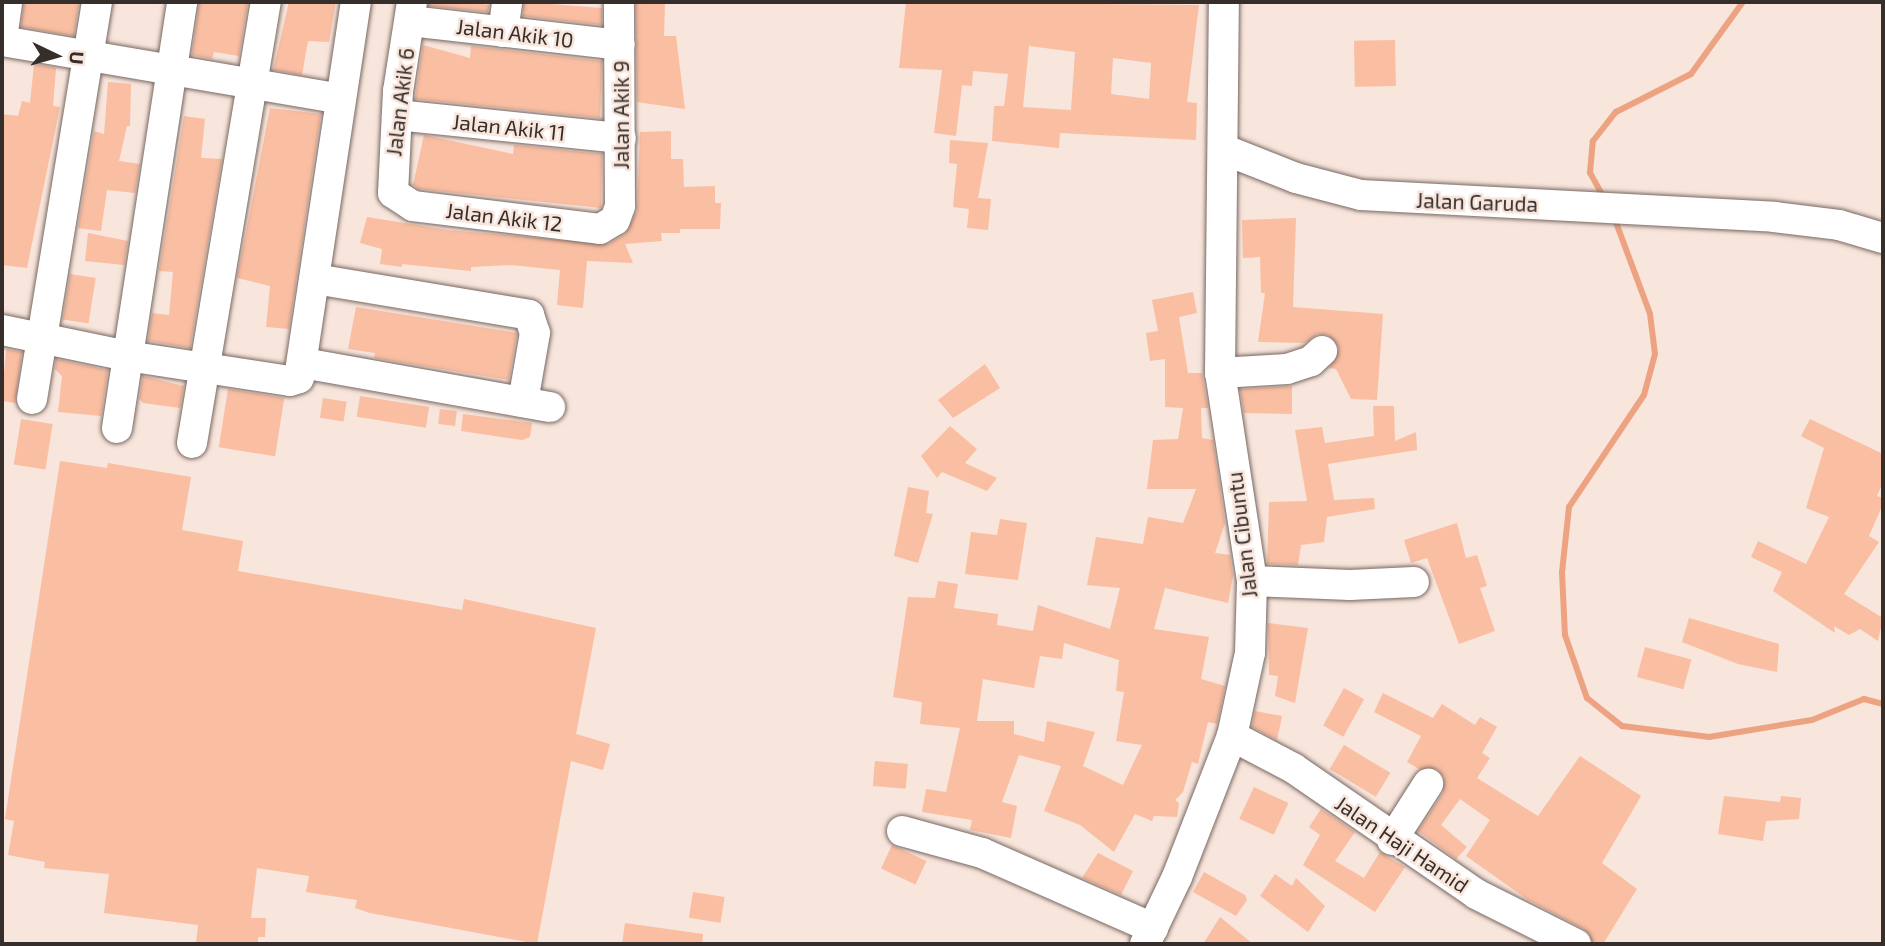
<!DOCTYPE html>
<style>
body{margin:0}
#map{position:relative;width:1885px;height:946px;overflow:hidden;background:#f8e5dc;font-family:"Exo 2",sans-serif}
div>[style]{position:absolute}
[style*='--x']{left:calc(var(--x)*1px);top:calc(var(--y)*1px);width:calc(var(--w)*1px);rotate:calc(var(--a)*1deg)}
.stream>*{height:6px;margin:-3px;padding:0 3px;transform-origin:3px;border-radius:3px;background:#eda381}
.building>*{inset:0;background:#fabea2;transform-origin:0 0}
.roads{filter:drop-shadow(0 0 2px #786861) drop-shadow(0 0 2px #786861)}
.minor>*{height:30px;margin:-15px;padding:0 15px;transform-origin:15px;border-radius:15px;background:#fff}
span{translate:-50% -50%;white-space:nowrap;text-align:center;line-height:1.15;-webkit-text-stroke:5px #f8e5dc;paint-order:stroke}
.street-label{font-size:21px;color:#352e2a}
.frame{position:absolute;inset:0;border:4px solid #352e2a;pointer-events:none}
.north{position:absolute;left:21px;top:21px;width:70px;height:70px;-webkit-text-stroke:5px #f8e5dc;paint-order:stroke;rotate:95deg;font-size:19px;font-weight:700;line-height:28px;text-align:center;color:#352e2a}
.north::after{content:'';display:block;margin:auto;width:24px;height:32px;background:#352e2a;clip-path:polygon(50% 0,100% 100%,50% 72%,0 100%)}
</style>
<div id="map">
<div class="stream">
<i style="--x:1604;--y:198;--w:29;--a:-119"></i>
<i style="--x:1590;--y:173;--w:32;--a:-85"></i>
<i style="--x:1593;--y:141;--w:37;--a:-52"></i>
<i style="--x:1616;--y:112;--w:84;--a:-26.9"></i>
<i style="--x:1691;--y:74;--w:89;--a:-54.2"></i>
<i style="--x:1614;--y:217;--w:103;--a:69.6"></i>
<i style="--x:1650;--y:314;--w:40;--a:82.9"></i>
<i style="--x:1655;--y:354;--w:42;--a:105"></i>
<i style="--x:1644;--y:395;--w:135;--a:123.8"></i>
<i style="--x:1569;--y:507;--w:65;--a:96.1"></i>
<i style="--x:1562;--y:572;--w:63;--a:87.3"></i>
<i style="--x:1565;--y:635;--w:67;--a:70.8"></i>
<i style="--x:1587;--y:698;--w:45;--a:38.7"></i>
<i style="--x:1622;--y:726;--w:88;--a:7.2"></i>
<i style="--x:1709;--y:737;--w:104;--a:-9.4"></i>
<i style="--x:1812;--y:720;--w:56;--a:-22"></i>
<i style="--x:1864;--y:699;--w:20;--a:15"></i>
</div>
<div class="building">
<i style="clip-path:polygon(24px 2px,79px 2px,74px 36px,21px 27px)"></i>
<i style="clip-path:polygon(199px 2px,248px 2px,239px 56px,214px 52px,212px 59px,192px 55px)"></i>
<i style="clip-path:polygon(289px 2px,336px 2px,329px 42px,308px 41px,302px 75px,273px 70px)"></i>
<i style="clip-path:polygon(429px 2px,472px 2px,489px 5px,488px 12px,429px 6px)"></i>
<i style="clip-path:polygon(524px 2px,602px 8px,602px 25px,523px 16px)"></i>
<i style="clip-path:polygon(636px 2px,665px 2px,664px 36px,676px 36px,685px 109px,637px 102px)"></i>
<i style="clip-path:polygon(evenodd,906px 2px,1199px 5px,1187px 102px,1197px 103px,1196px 140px,1060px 133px,1059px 148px,992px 141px,994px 106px,1004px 106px,1008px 74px,973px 71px,972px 86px,962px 85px,956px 136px,934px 133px,942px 70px,899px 68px,906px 2px,1029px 46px,1075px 52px,1071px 110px,1023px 107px,1029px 46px,906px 2px,1113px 58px,1151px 63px,1149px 99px,1111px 94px,1113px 58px)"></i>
<i style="left:1395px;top:40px;width:46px;height:41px;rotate:89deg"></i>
<i style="clip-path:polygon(423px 45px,470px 58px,471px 46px,602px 61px,600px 118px,415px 99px)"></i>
<i style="clip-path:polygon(34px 64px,56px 68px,53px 106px,60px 107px,27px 268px,2px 265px,2px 114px,18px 116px,22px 101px,30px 103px)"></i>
<i style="clip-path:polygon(108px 82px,131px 84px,130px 126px,127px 126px,119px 161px,140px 164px,135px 193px,107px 190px,101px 231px,78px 228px,94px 131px,104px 134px)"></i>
<i style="clip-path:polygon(270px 108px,321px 114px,289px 329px,266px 327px,270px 286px,237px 278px)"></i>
<i style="clip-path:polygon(184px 116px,205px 119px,201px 158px,222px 159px,190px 348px,148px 341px,152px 313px,169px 315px,173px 272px,159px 271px)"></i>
<i style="clip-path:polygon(671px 131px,671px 159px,683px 159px,684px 187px,715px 186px,715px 203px,721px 203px,720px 229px,680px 229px,680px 233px,661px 233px,662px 241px,625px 244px,633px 263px,587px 261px,583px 308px,557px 305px,560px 270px,511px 265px,471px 267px,471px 271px,402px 264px,402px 267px,380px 264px,382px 249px,360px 243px,367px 217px,448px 230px,608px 244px,625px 234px,637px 211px,640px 132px)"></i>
<i style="clip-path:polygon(424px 135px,513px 154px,514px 145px,602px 154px,601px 208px,419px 189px,413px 185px)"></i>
<i style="clip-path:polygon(950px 140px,988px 143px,978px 198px,991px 199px,988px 230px,967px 228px,969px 209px,953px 207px,957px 164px,949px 163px)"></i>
<i style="clip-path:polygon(1296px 218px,1293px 307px,1383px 314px,1377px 400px,1351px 399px,1336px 369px,1329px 368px,1339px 348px,1328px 335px,1318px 334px,1304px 343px,1258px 342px,1265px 293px,1261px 293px,1260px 257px,1243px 258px,1242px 220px)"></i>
<i style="clip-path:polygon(88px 233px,128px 241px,124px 265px,85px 261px)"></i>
<i style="left:70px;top:274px;width:26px;height:46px;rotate:9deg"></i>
<i style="clip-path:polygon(evenodd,1193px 292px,1197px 313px,1179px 317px,1188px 373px,1202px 373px,1208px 408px,1201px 408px,1202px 438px,1213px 440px,1225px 523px,1215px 553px,1230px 555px,1233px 576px,1228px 603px,1165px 588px,1154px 629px,1209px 637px,1201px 679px,1225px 686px,1217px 724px,1208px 722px,1198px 764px,1192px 762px,1183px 792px,1175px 800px,1179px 803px,1177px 817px,1154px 816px,1152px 821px,1135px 814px,1114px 852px,1080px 825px,1044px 811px,1061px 766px,1019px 755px,1002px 802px,1017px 806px,1011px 838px,970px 830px,972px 820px,922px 812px,926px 789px,946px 792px,960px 728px,920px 724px,922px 702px,893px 697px,908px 597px,935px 598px,938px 581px,958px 584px,954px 608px,998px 614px,997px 625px,1033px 631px,1038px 605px,1110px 629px,1120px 588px,1087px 585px,1096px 537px,1143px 544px,1148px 517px,1183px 523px,1196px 489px,1147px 489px,1153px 440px,1178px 439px,1183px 408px,1165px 407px,1165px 359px,1150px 361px,1146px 333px,1158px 331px,1152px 300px,1193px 292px,1064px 643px,1119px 660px,1116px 691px,1124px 692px,1116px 741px,1142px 745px,1123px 785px,1083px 766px,1095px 732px,1047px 721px,1044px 742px,1014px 734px,1014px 721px,977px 721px,983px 679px,1034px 688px,1040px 656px,1062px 659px,1064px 643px)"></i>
<i style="clip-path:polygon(356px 307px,517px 333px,509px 380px,374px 358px,375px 353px,348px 349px)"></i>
<i style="clip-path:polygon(6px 349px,22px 352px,15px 403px,2px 401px)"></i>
<i style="clip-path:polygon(56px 359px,108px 370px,101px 416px,58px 412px,62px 376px,55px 369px)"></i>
<i style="clip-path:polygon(985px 364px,1000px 388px,953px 418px,938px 400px)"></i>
<i style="clip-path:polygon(143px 376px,184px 386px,180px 408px,143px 403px,139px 399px)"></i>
<i style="clip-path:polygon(1292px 386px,1292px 414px,1244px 413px,1240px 389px)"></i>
<i style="left:228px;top:389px;width:57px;height:59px;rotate:9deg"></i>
<i style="left:360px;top:396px;width:70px;height:21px;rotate:9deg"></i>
<i style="left:323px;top:398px;width:24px;height:20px;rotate:9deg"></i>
<i style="clip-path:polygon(1373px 406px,1394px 406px,1395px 441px,1416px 432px,1417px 450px,1328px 464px,1334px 500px,1374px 498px,1375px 509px,1327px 517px,1324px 542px,1301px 545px,1298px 565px,1267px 564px,1269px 502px,1307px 501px,1295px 430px,1322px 427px,1325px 443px,1374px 436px)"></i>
<i style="left:440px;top:409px;width:17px;height:15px;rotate:7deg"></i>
<i style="clip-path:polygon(463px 414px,532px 423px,530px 437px,522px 440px,461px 431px)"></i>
<i style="left:21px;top:419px;width:32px;height:46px;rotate:9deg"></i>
<i style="clip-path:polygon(1810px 419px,1883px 454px,1883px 482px,1877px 496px,1883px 498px,1883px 504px,1869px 536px,1879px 542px,1844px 594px,1883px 618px,1878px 641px,1860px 629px,1849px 635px,1834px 626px,1835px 633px,1773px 591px,1782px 572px,1751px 557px,1758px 541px,1806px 564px,1829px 517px,1806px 508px,1824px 448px,1801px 436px)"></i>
<i style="clip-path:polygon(950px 426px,977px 449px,965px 463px,997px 478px,987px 491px,942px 472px,937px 478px,921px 456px)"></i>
<i style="clip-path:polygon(60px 461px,107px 468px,108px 463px,191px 477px,182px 530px,243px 541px,238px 571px,462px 610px,464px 599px,596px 628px,576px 734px,610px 744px,603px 770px,571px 761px,537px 944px,370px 913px,355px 908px,357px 900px,306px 892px,309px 876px,257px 868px,251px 918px,266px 918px,265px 937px,258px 937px,258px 944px,196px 944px,198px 925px,104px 913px,109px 874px,44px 868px,45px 862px,8px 855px,14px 821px,5px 819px)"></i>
<i style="clip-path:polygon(908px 487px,929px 491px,926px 513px,933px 514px,918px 563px,894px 556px)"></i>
<i style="clip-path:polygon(1000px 519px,1027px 523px,1018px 580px,965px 574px,971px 532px,997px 535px)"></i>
<i style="clip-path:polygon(1457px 523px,1466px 558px,1477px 555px,1487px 586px,1480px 588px,1495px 631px,1459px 644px,1427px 558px,1411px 563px,1404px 540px)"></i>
<i style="clip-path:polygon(1689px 618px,1779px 644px,1777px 672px,1738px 664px,1682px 642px)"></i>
<i style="clip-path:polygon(1268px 623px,1308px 628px,1295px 703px,1275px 696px,1278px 676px,1269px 675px)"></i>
<i style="left:1645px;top:647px;width:48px;height:31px;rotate:15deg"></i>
<i style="left:1344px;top:688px;width:23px;height:43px;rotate:29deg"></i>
<i style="clip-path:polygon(1383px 693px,1433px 718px,1442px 704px,1475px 725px,1480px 717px,1497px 727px,1482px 753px,1490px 758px,1477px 778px,1538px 816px,1580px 756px,1641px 796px,1602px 863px,1637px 889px,1603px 944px,1593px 944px,1584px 929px,1528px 900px,1466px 856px,1490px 820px,1460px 799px,1441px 825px,1467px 847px,1456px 859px,1418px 831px,1443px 793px,1444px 777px,1437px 769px,1419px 769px,1407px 762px,1421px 736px,1374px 712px)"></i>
<i style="clip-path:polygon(1255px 711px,1282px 716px,1277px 740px,1252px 727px)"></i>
<i style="left:1344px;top:745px;width:54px;height:28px;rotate:31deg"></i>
<i style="left:875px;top:761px;width:33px;height:25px;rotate:5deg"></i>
<i style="left:1254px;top:787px;width:38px;height:35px;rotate:25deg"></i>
<i style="clip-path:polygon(1724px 796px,1780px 802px,1781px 796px,1801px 798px,1799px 819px,1766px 821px,1763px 841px,1718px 834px)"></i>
<i style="clip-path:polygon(1321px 809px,1355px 832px,1335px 861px,1364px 878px,1380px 852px,1405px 867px,1375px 912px,1303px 865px,1320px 835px,1309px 827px)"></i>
<i style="left:892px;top:845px;width:38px;height:26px;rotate:25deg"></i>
<i style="clip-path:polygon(1098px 853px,1133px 871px,1121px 895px,1082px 878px)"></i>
<i style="clip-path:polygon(1204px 872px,1245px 895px,1247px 900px,1236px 916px,1193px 892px)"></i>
<i style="clip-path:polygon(1275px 874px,1292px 886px,1296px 878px,1325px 906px,1308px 932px,1260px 896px)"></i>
<i style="left:693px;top:892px;width:32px;height:26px;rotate:9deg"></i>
<i style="clip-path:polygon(1220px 917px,1253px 944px,1203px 944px)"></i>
<i style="clip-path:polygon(625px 923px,703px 934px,702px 944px,622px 944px)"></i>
</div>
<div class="roads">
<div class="minor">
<i style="--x:412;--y:2;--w:90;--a:98.9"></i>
<i style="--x:398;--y:91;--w:102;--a:92.8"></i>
<i style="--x:393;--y:193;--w:24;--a:33"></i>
<i style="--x:413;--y:206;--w:188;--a:7"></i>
<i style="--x:600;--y:229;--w:17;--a:-31"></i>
<i style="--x:615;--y:220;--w:15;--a:-70"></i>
<i style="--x:620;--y:206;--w:204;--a:-90.3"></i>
<i style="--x:410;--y:21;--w:211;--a:6.5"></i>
<i style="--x:503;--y:32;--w:30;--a:-82"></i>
<i style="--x:2;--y:39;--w:37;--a:-82"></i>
<i style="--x:2;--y:41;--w:343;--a:9.7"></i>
<i style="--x:397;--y:115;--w:225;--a:5.9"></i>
<i style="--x:1225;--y:150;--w:76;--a:21.5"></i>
<i style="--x:1296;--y:178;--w:67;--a:14.7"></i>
<i style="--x:1361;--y:195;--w:414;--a:3"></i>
<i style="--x:1774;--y:217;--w:65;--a:7"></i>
<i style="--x:1839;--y:225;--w:46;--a:16.5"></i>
<i style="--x:315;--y:279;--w:217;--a:9.5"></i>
<i style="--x:529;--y:315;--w:19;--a:72"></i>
<i style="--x:535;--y:333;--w:70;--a:99.9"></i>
<i style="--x:2;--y:330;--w:128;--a:11.7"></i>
<i style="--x:127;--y:356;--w:165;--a:8.7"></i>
<i style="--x:290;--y:381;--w:9;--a:-18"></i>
<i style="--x:299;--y:378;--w:380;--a:-81.4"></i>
<i style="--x:303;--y:363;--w:251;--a:10.1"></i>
<i style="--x:1220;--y:373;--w:67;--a:-3.4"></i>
<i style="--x:1287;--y:369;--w:25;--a:-18"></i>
<i style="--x:1311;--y:361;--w:15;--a:-42"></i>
<i style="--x:32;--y:399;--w:402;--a:-80.7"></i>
<i style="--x:117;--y:428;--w:431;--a:-81.3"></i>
<i style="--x:192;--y:443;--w:447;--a:-80.5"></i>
<i style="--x:1252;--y:581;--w:98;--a:2.3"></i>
<i style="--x:1350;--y:585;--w:64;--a:-2.7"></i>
<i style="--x:1232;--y:736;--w:69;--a:27.7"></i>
<i style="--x:1293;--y:768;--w:222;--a:34.5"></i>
<i style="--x:1476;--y:894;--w:112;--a:26.6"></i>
<i style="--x:902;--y:831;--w:83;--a:15.4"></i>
<i style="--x:982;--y:853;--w:187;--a:23.7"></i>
<i style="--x:1392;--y:840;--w:67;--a:-57.3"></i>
<i style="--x:1145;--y:944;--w:74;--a:-64.5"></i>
<i style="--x:1177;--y:877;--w:151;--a:-68.7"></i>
<i style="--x:1232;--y:736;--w:85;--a:-77.8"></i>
<i style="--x:1250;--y:653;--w:72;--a:-88.4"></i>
<i style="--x:1252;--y:581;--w:210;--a:-98.7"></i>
<i style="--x:1220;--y:373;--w:371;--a:-89.4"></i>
</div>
</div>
<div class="street-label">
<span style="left:515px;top:33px;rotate:7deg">Jalan Akik 10</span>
<span style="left:400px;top:102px;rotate:-83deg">Jalan Akik 6</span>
<span style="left:621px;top:115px;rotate:-90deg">Jalan Akik 9</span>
<span style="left:509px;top:127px;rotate:6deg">Jalan Akik 11</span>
<span style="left:1477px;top:202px;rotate:2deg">Jalan Garuda</span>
<span style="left:504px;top:217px;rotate:7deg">Jalan Akik 12</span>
<span style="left:1242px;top:535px;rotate:-97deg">Jalan Cibuntu</span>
<span style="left:1402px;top:844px;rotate:34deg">Jalan Haji Hamid</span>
</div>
<div class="frame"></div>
<div class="north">U</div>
</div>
